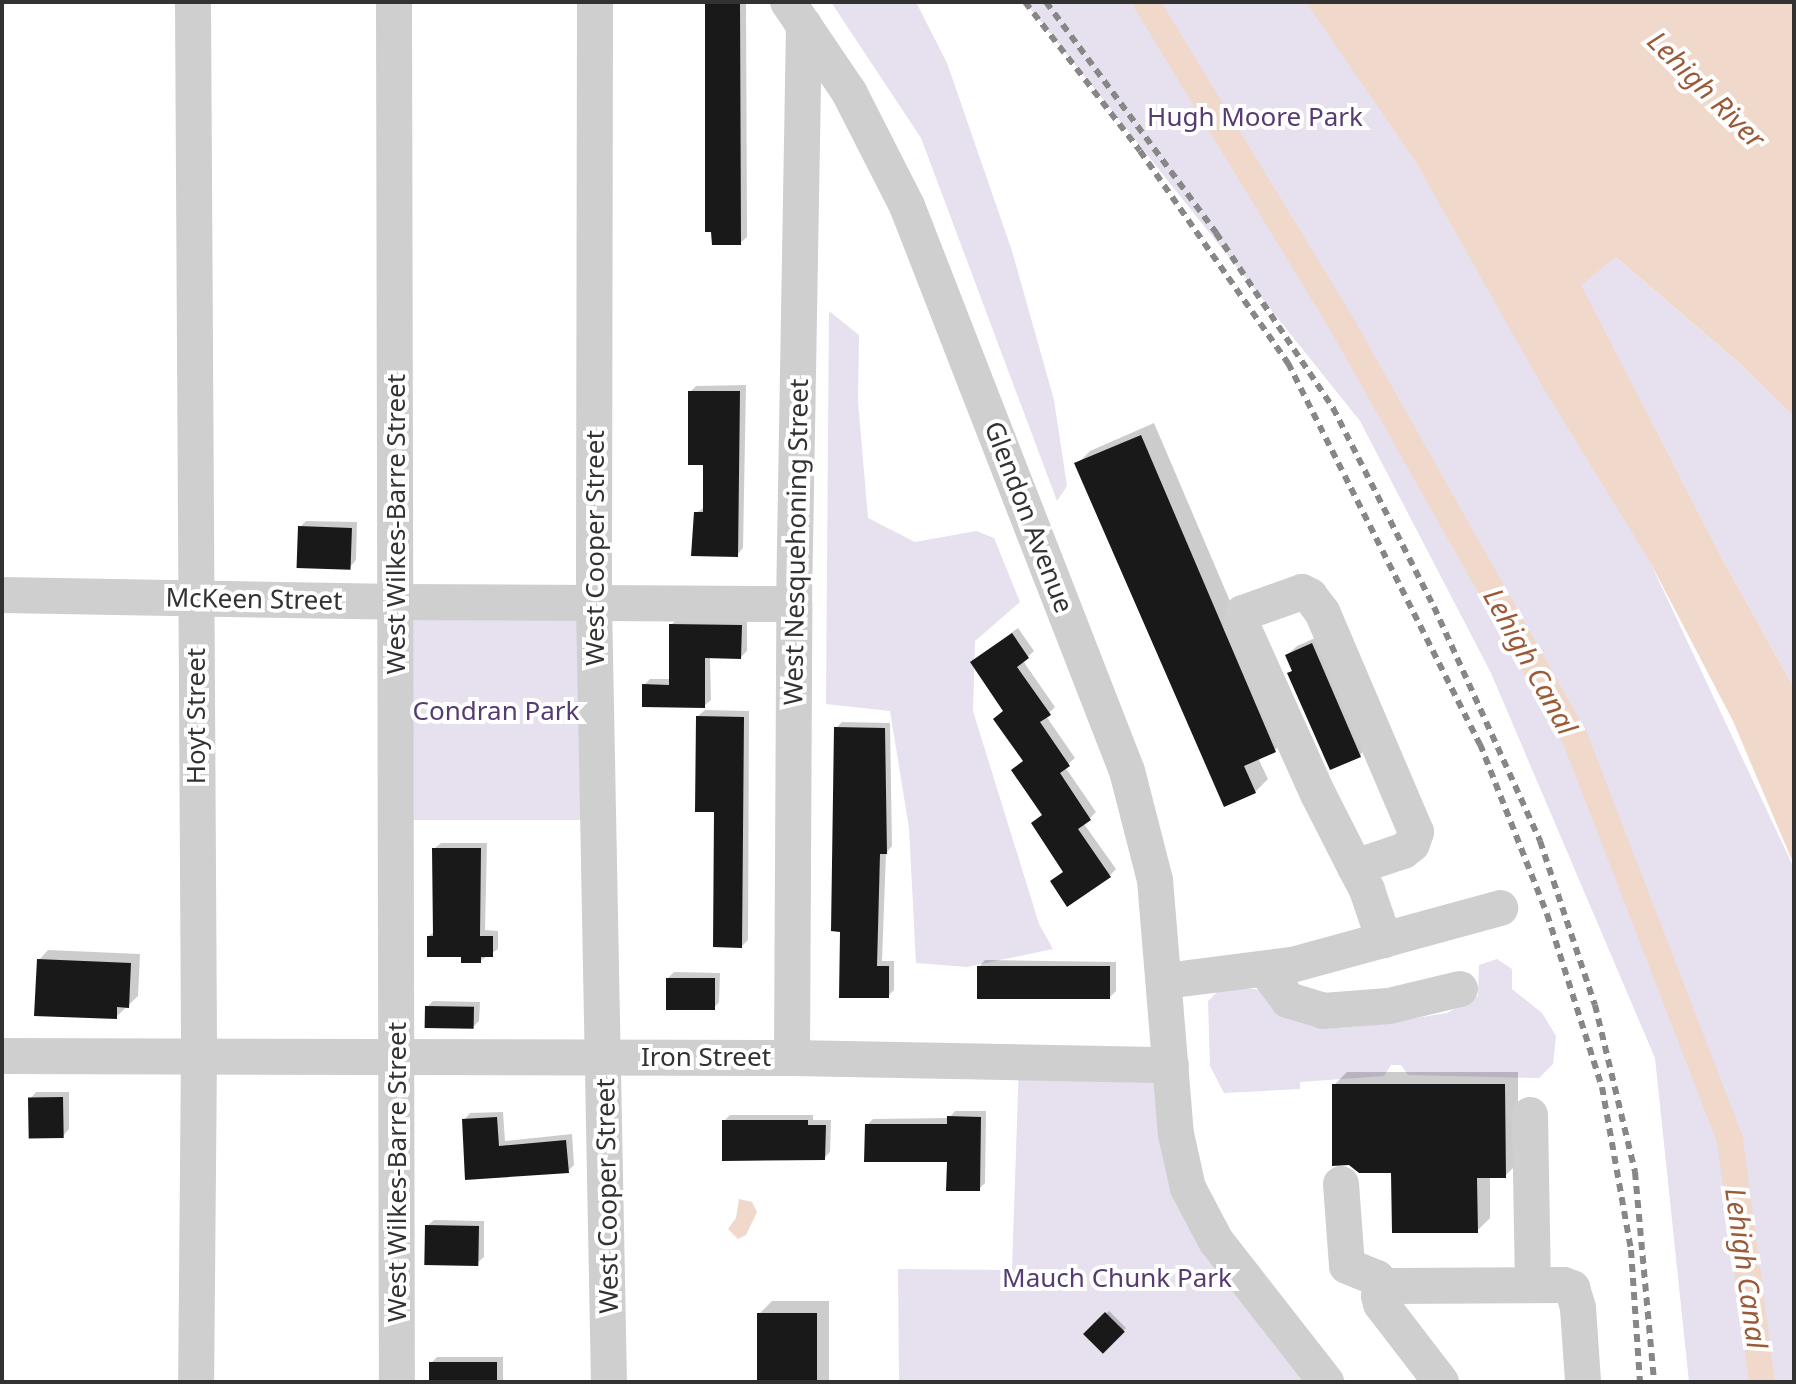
<!DOCTYPE html>
<style>
body{margin:0}
#map{position:relative;width:1796px;height:1384px;overflow:hidden;background:#fff;font-family:"Noto Sans",sans-serif}
div>[style]{position:absolute}
[style*='--x']{left:calc(var(--x)*1px);top:calc(var(--y)*1px);width:calc(var(--w)*1px);rotate:calc(var(--a)*1deg)}
.green>*{inset:0;background:#e6e0ef;transform-origin:0 0}
.water>*{inset:0;background:#f0d8cb}
.shadow>*{inset:0;background:#0003;transform-origin:0 0}
.canal>*{height:26px;margin:-13px;padding:0 13px;transform-origin:13px;border-radius:13px;background:#f0d8cb}
.building>*{inset:0;background:#191919;transform-origin:0 0}
.minor>*{height:36px;margin:-18px;padding:0 18px;transform-origin:18px;border-radius:18px;background:#cfcfcf}
.rail>*{height:6px;margin-top:-3px;transform-origin:0;background:repeating-linear-gradient(90deg,#878787 0 8px,transparent 0 14px)}
span{translate:-50% -50%;white-space:nowrap;text-align:center;line-height:1.15;-webkit-text-stroke:8px #fff;paint-order:stroke}
.park-label{font-size:26px;color:#563b72}
.street-label{font-size:26px;color:#323232}
.water-label{font-size:28px;color:#9c5a38;font-style:italic}
.frame{position:absolute;inset:0;border:4px solid #323232;pointer-events:none}
</style>
<div id="map">
<div class="green">
<i style="clip-path:polygon(831px 2px,916px 2px,947px 63px,1012px 251px,1054px 400px,1067px 486px,1057px 501px,921px 138px)"></i>
<i style="clip-path:polygon(1025px 2px,1308px 2px,1417px 164px,1650px 562px,1794px 868px,1794px 1382px,1689px 1382px,1655px 1058px,1491px 673px,1360px 421px)"></i>
<i style="clip-path:polygon(1616px 257px,1738px 362px,1794px 417px,1794px 688px,1719px 553px,1580px 285px)"></i>
<i style="clip-path:polygon(829px 311px,859px 335px,858px 401px,868px 518px,915px 542px,976px 531px,994px 538px,1020px 602px,975px 641px,973px 711px,1039px 924px,1053px 949px,967px 967px,916px 963px,909px 828px,890px 711px,826px 704px)"></i>
<i style="left:396px;top:602px;width:198px;height:218px"></i>
<i style="clip-path:polygon(1497px 959px,1512px 969px,1512px 989px,1542px 1013px,1556px 1036px,1553px 1064px,1539px 1078px,1408px 1075px,1401px 1065px,1391px 1065px,1384px 1076px,1300px 1082px,1300px 1089px,1224px 1093px,1210px 1066px,1208px 1001px,1222px 987px,1269px 990px,1298px 1017px,1324px 1029px,1372px 1025px,1447px 1013px,1478px 996px,1479px 965px)"></i>
<i style="clip-path:polygon(1019px 1062px,1171px 1065px,1203px 1219px,1327px 1382px,899px 1382px,898px 1269px,1012px 1270px)"></i>
</div>
<div class="water">
<i style="clip-path:polygon(1306px 2px,1794px 2px,1794px 417px,1738px 362px,1616px 257px,1581px 285px,1719px 553px,1794px 688px,1794px 865px,1733px 721px,1650px 562px,1541px 384px,1417px 164px)"></i>
<i style="clip-path:polygon(739px 1199px,752px 1202px,757px 1212px,746px 1235px,738px 1239px,728px 1229px,736px 1218px)"></i>
</div>
<div class="shadow">
<i style="clip-path:polygon(707px 2px,746px 2px,747px 237px,740px 243px)"></i>
<i style="clip-path:polygon(746px 385px,743px 548px,737px 555px,696px 513px,705px 507px,705px 463px,690px 392px,696px 386px)"></i>
<i style="clip-path:polygon(1154px 423px,1288px 737px,1275px 750px,1258px 758px,1268px 779px,1255px 792px,1077px 464px,1090px 451px)"></i>
<i style="clip-path:polygon(306px 521px,357px 522px,356px 560px,350px 567px,300px 527px)"></i>
<i style="clip-path:polygon(677px 619px,747px 619px,747px 651px,741px 657px,710px 656px,711px 700px,704px 706px,644px 685px,650px 679px,671px 679px,671px 625px)"></i>
<i style="clip-path:polygon(1018px 628px,1034px 651px,1023px 661px,1055px 707px,1046px 716px,1075px 758px,1065px 767px,1096px 812px,1084px 824px,1116px 869px,1110px 875px,1065px 871px,1005px 710px,978px 657px)"></i>
<i style="clip-path:polygon(1322px 635px,1369px 745px,1360px 755px,1289px 674px,1293px 670px,1287px 655px,1297px 646px)"></i>
<i style="clip-path:polygon(705px 710px,749px 711px,748px 940px,742px 946px,698px 716px)"></i>
<i style="clip-path:polygon(842px 722px,890px 723px,892px 846px,886px 853px,882px 961px,894px 961px,894px 990px,888px 996px,842px 930px,836px 728px)"></i>
<i style="clip-path:polygon(441px 843px,487px 843px,485px 930px,498px 931px,498px 949px,480px 961px,429px 936px,435px 931px,434px 849px)"></i>
<i style="clip-path:polygon(48px 950px,140px 954px,138px 996px,116px 1017px,39px 960px)"></i>
<i style="clip-path:polygon(985px 960px,1116px 962px,1116px 991px,1110px 997px,979px 967px)"></i>
<i style="clip-path:polygon(674px 972px,720px 973px,719px 1002px,713px 1009px,668px 978px)"></i>
<i style="clip-path:polygon(433px 1001px,480px 1002px,479px 1021px,473px 1027px,427px 1007px)"></i>
<i style="clip-path:polygon(1347px 1072px,1518px 1072px,1518px 1163px,1505px 1176px,1490px 1176px,1490px 1218px,1477px 1231px,1393px 1171px,1334px 1085px)"></i>
<i style="clip-path:polygon(36px 1092px,69px 1092px,69px 1129px,63px 1136px,30px 1099px)"></i>
<i style="clip-path:polygon(955px 1111px,986px 1111px,985px 1183px,979px 1189px,949px 1160px,867px 1125px,873px 1119px,949px 1118px)"></i>
<i style="clip-path:polygon(503px 1112px,505px 1141px,572px 1134px,574px 1165px,568px 1171px,467px 1178px,464px 1120px,470px 1113px)"></i>
<i style="clip-path:polygon(730px 1115px,813px 1115px,813px 1120px,831px 1120px,830px 1152px,824px 1158px,724px 1121px)"></i>
<i style="clip-path:polygon(434px 1220px,484px 1221px,484px 1257px,477px 1263px,427px 1226px)"></i>
<i style="clip-path:polygon(772px 1301px,829px 1301px,829px 1382px,759px 1382px,759px 1314px)"></i>
<i style="left:1109px;top:1311px;width:24px;height:33px;rotate:45deg"></i>
<i style="clip-path:polygon(437px 1357px,503px 1357px,503px 1381px,431px 1382px,431px 1363px)"></i>
</div>
<div class="canal">
<i style="--x:1146;--y:2;--w:373;--a:58.7"></i>
<i style="--x:1340;--y:321;--w:479;--a:60.6"></i>
<i style="--x:1575;--y:738;--w:431;--a:68.9"></i>
<i style="--x:1730;--y:1140;--w:244;--a:82.5"></i>
</div>
<div class="building">
<i style="clip-path:polygon(705px 2px,740px 2px,741px 245px,712px 245px,711px 232px,705px 232px)"></i>
<i style="clip-path:polygon(688px 391px,740px 391px,738px 557px,691px 556px,694px 512px,703px 512px,703px 465px,688px 465px)"></i>
<i style="clip-path:polygon(1141px 435px,1276px 752px,1244px 766px,1256px 793px,1224px 807px,1074px 463px)"></i>
<i style="left:298px;top:526px;width:54px;height:42px;rotate:2deg"></i>
<i style="clip-path:polygon(669px 624px,742px 625px,741px 659px,705px 658px,705px 708px,642px 707px,642px 684px,669px 685px)"></i>
<i style="clip-path:polygon(1012px 633px,1029px 658px,1017px 667px,1051px 715px,1040px 722px,1070px 766px,1060px 773px,1091px 820px,1078px 829px,1111px 877px,1067px 907px,1050px 881px,1063px 872px,1031px 823px,1042px 815px,1011px 770px,1023px 761px,993px 719px,1003px 711px,970px 662px)"></i>
<i style="clip-path:polygon(1312px 643px,1361px 757px,1330px 770px,1287px 673px,1292px 671px,1285px 655px)"></i>
<i style="clip-path:polygon(696px 716px,744px 717px,742px 948px,713px 947px,714px 812px,695px 812px)"></i>
<i style="clip-path:polygon(834px 727px,885px 728px,887px 854px,880px 854px,877px 966px,889px 966px,889px 998px,839px 998px,840px 932px,831px 931px)"></i>
<i style="clip-path:polygon(432px 848px,481px 848px,480px 936px,493px 936px,493px 957px,481px 957px,481px 963px,461px 963px,461px 957px,427px 957px,427px 936px,433px 936px)"></i>
<i style="clip-path:polygon(37px 959px,131px 963px,129px 1008px,117px 1007px,117px 1019px,34px 1016px)"></i>
<i style="left:977px;top:966px;width:133px;height:33px"></i>
<i style="left:666px;top:978px;width:49px;height:32px"></i>
<i style="left:425px;top:1006px;width:49px;height:22px;rotate:1deg"></i>
<i style="clip-path:polygon(1332px 1084px,1505px 1084px,1506px 1178px,1477px 1178px,1478px 1233px,1392px 1233px,1391px 1173px,1359px 1173px,1349px 1165px,1332px 1166px)"></i>
<i style="left:63px;top:1097px;width:41px;height:35px;rotate:89deg"></i>
<i style="clip-path:polygon(947px 1116px,981px 1117px,980px 1191px,946px 1191px,947px 1162px,864px 1162px,865px 1124px,947px 1124px)"></i>
<i style="clip-path:polygon(497px 1117px,499px 1146px,566px 1140px,569px 1173px,465px 1180px,462px 1119px)"></i>
<i style="clip-path:polygon(722px 1120px,808px 1120px,808px 1125px,826px 1125px,825px 1160px,722px 1161px)"></i>
<i style="left:425px;top:1225px;width:54px;height:40px;rotate:1deg"></i>
<i style="left:1105px;top:1312px;width:28px;height:31px;rotate:45deg"></i>
<i style="left:757px;top:1313px;width:60px;height:69px"></i>
<i style="left:429px;top:1362px;width:68px;height:20px"></i>
</div>
<div class="minor">
<i style="--x:193;--y:2;--w:1051;--a:89.67"></i>
<i style="--x:199;--y:1053;--w:329;--a:90.5"></i>
<i style="--x:394;--y:2;--w:1380;--a:89.88"></i>
<i style="--x:595;--y:2;--w:601;--a:90.1"></i>
<i style="--x:594;--y:603;--w:779;--a:88.9"></i>
<i style="--x:788;--y:2;--w:109;--a:55.9"></i>
<i style="--x:849;--y:92;--w:128;--a:63"></i>
<i style="--x:907;--y:206;--w:606;--a:68.73"></i>
<i style="--x:1127;--y:771;--w:113;--a:75.6"></i>
<i style="--x:1155;--y:880;--w:255;--a:85.3"></i>
<i style="--x:1176;--y:1134;--w:55;--a:77.5"></i>
<i style="--x:1188;--y:1188;--w:60;--a:62.2"></i>
<i style="--x:1216;--y:1241;--w:179;--a:52"></i>
<i style="--x:2;--y:595;--w:394;--a:1"></i>
<i style="--x:396;--y:602;--w:398;--a:0.3"></i>
<i style="--x:1355;--y:867;--w:51;--a:-18.4"></i>
<i style="--x:1403;--y:851;--w:11;--a:-38"></i>
<i style="--x:1412;--y:844;--w:13;--a:-72"></i>
<i style="--x:1416;--y:832;--w:239;--a:-113.1"></i>
<i style="--x:1322;--y:612;--w:20;--a:-127"></i>
<i style="--x:1310;--y:596;--w:9;--a:-153"></i>
<i style="--x:1302;--y:592;--w:63;--a:160.4"></i>
<i style="--x:1243;--y:613;--w:10;--a:101"></i>
<i style="--x:1241;--y:623;--w:188;--a:65.8"></i>
<i style="--x:1318;--y:794;--w:82;--a:63.1"></i>
<i style="--x:1355;--y:867;--w:26;--a:62"></i>
<i style="--x:1367;--y:890;--w:53;--a:71.2"></i>
<i style="--x:1265;--y:969;--w:39;--a:53"></i>
<i style="--x:1288;--y:1000;--w:37;--a:17"></i>
<i style="--x:1323;--y:1011;--w:66;--a:-4.3"></i>
<i style="--x:1389;--y:1006;--w:73;--a:-13.5"></i>
<i style="--x:1165;--y:981;--w:128;--a:-7.2"></i>
<i style="--x:1292;--y:965;--w:216;--a:-15.3"></i>
<i style="--x:2;--y:1056;--w:790;--a:0.15"></i>
<i style="--x:792;--y:1058;--w:379;--a:1.1"></i>
<i style="--x:792;--y:1058;--w:454;--a:-89.7"></i>
<i style="--x:794;--y:604;--w:579;--a:-89.01"></i>
<i style="--x:1530;--y:1115;--w:170;--a:89"></i>
<i style="--x:1341;--y:1184;--w:82;--a:85.8"></i>
<i style="--x:1347;--y:1266;--w:32;--a:22"></i>
<i style="--x:1377;--y:1278;--w:13;--a:51"></i>
<i style="--x:1441;--y:1382;--w:98;--a:-127.6"></i>
<i style="--x:1381;--y:1304;--w:8;--a:-104"></i>
<i style="--x:1379;--y:1296;--w:14;--a:-45"></i>
<i style="--x:1389;--y:1286;--w:175;--a:-0.3"></i>
<i style="--x:1564;--y:1285;--w:9;--a:21"></i>
<i style="--x:1572;--y:1288;--w:21;--a:73"></i>
<i style="--x:1578;--y:1308;--w:74;--a:86.1"></i>
</div>
<div class="rail">
<i style="--x:1025;--y:2;--w:188;--a:52.3"></i>
<i style="--x:1140;--y:151;--w:259;--a:55.1"></i>
<i style="--x:1288;--y:363;--w:427;--a:63.3"></i>
<i style="--x:1480;--y:744;--w:183;--a:68.5"></i>
<i style="--x:1547;--y:914;--w:182;--a:72.4"></i>
<i style="--x:1602;--y:1087;--w:166;--a:79.9"></i>
<i style="--x:1631;--y:1250;--w:132;--a:86.1"></i>
<i style="--x:1046;--y:2;--w:287;--a:53.6"></i>
<i style="--x:1216;--y:233;--w:211;--a:56.2"></i>
<i style="--x:1333;--y:408;--w:223;--a:63.1"></i>
<i style="--x:1434;--y:607;--w:257;--a:65.6"></i>
<i style="--x:1540;--y:841;--w:173;--a:71.5"></i>
<i style="--x:1595;--y:1005;--w:172;--a:76.5"></i>
<i style="--x:1635;--y:1172;--w:211;--a:84.8"></i>
</div>
<div class="park-label">
<span style="left:1255px;top:117px">Hugh Moore Park</span>
<span style="left:496px;top:711px">Condran Park</span>
<span style="left:1117px;top:1278px">Mauch Chunk Park</span>
</div>
<div class="street-label">
<span style="left:1029px;top:517px;rotate:69deg">Glendon Avenue</span>
<span style="left:396px;top:524px;rotate:-90deg">West Wilkes-Barre Street</span>
<span style="left:796px;top:542px;rotate:-89deg">West Nesquehoning Street</span>
<span style="left:595px;top:548px;rotate:-90deg">West Cooper Street</span>
<span style="left:254px;top:599px;rotate:1deg">McKeen Street</span>
<span style="left:196px;top:716px;rotate:-90deg">Hoyt Street</span>
<span style="left:706px;top:1057px">Iron Street</span>
<span style="left:397px;top:1172px;rotate:-90deg">West Wilkes-Barre Street</span>
<span style="left:607px;top:1196px;rotate:-91deg">West Cooper Street</span>
</div>
<div class="water-label">
<span style="left:1707px;top:89px;rotate:45deg">Lehigh River</span>
<span style="left:1531px;top:661px;rotate:61deg">Lehigh Canal</span>
<span style="left:1747px;top:1268px;rotate:82deg">Lehigh Canal</span>
</div>
<div class="frame"></div>
</div>
